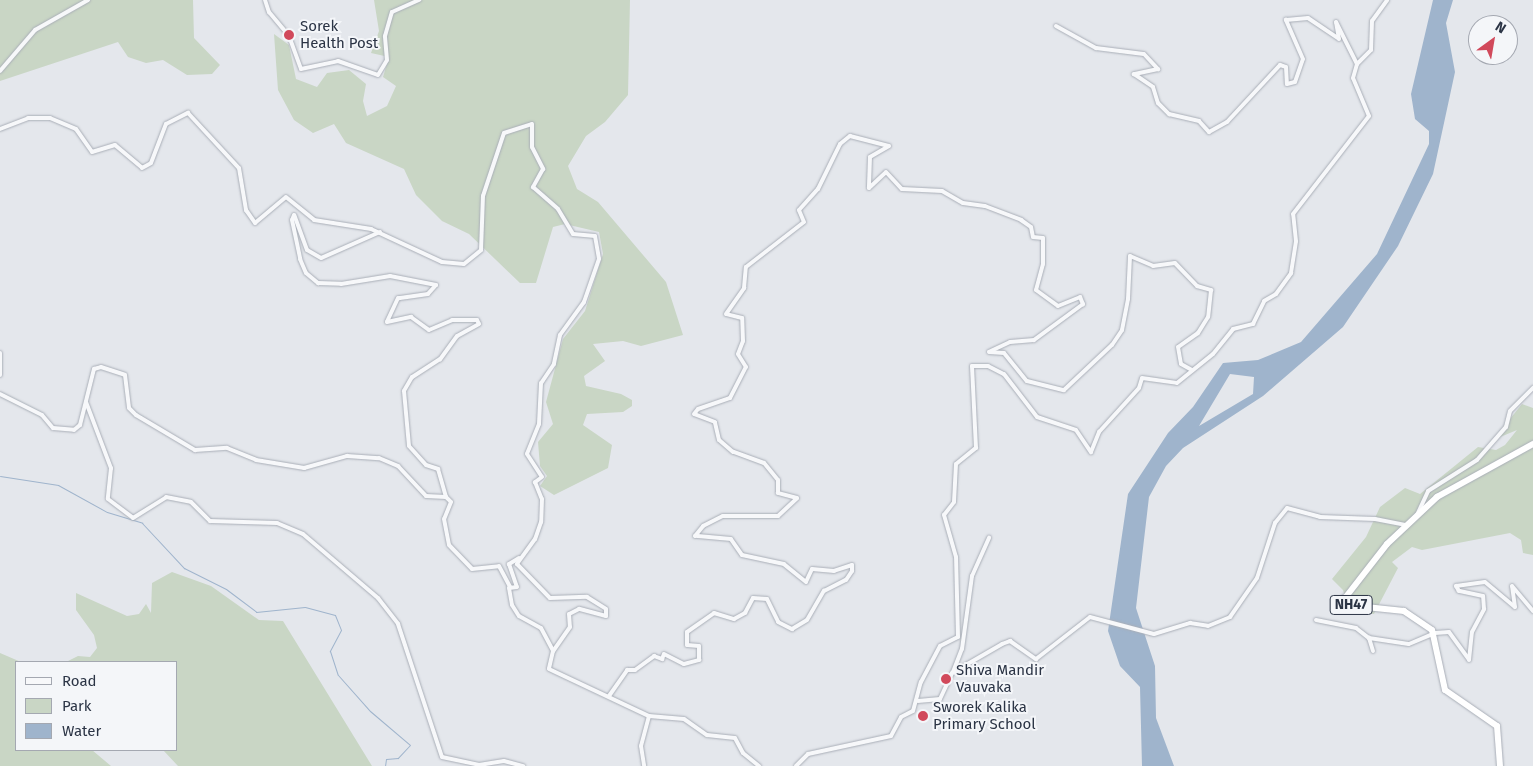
<!DOCTYPE html>
<style>
body{margin:0}
#map{position:relative;width:1533px;height:766px;overflow:hidden;background:#e4e7ec;font-family:"Fira Sans",sans-serif}
div>[style]{position:absolute}
[style*='--x']{left:calc(var(--x)*1px);top:calc(var(--y)*1px);width:calc(var(--w)*1px);rotate:calc(var(--a)*1deg)}
.green>*{inset:0;background:#c9d6c5}
.water>*{inset:0;background:#9fb4cc}
.stream>*{height:1px;margin:-0.5px;padding:0 0.5px;transform-origin:0.5px;border-radius:0.5px;background:#9fb4cc}
.roads{filter:drop-shadow(0 0 1px #a9aeb7) drop-shadow(0 0 1px #a9aeb7)}
.minor>*{height:4px;margin:-2px;padding:0 2px;transform-origin:2px;border-radius:2px;background:#f7f8fa}
.trunk>*{height:6px;margin:-3px;padding:0 3px;transform-origin:3px;border-radius:3px;background:#fff}
.dots>*{width:14px;height:14px;translate:-50% -50%;box-sizing:border-box;border:2px solid #f4f6f9;border-radius:50%}
span{translate:-50% -50%;white-space:nowrap;text-align:center;line-height:1.15;-webkit-text-stroke:4px #f4f6f9;paint-order:stroke}
.shield-label span{padding:1px 4px;background:#f4f6f9;border:1px solid;border-radius:4px;-webkit-text-stroke-width:0}
.shield-label{font-size:14px;color:#2b3445;font-weight:700}
.poi-label{font-size:15px;color:#2b3445}
.left{translate:0 -50%;text-align:left}
.legend{position:absolute;left:15px;top:661px;width:162px;height:90px;box-sizing:border-box;background:#f4f6f9;border:1px solid #a4a8b1;margin:0;padding:6px 9px;list-style:none;font-size:15px;color:#2b3445}
.legend li{display:flex;align-items:center;gap:10px;height:25px}
.legend b{width:25px;border:1px solid #a4a8b1}
.north{position:absolute;left:1468px;top:15px;width:50px;height:50px;box-sizing:border-box;background:#f4f6f9;border:1px solid #a4a8b1;border-radius:50%;rotate:32deg;font-size:14px;font-weight:700;line-height:20px;text-align:center;color:#2b3445}
.north::after{content:'';display:block;margin:auto;width:18px;height:22px;background:#d1495b;clip-path:polygon(50% 0,100% 100%,50% 72%,0 100%)}
</style>
<div id="map">
<div class="green">
<i style="clip-path:polygon(0 0,193px 0,194px 38px,220px 65px,212px 74px,187px 75px,163px 60px,146px 63px,128px 57px,118px 42px,0 81px)"></i>
<i style="clip-path:polygon(374px 0,630px 0,628px 95px,605px 122px,586px 136px,568px 166px,577px 189px,598px 202px,666px 282px,683px 335px,641px 346px,623px 341px,593px 344px,605px 361px,584px 376px,586px 386px,621px 394px,632px 400px,632px 406px,623px 412px,587px 414px,583px 425px,612px 445px,608px 468px,554px 495px,540px 486px,547px 476px,540px 466px,538px 442px,553px 424px,546px 402px,563px 339px,585px 311px,603px 254px,599px 232px,565px 224px,553px 227px,536px 283px,520px 283px,469px 234px,442px 221px,416px 195px,404px 169px,346px 143px,334px 124px,313px 133px,294px 120px,278px 90px,274px 34px,289px 45px,296px 79px,317px 87px,327px 73px,349px 70px,366px 84px,363px 101px,367px 116px,387px 106px,396px 86px,383px 77px,389px 57px,371px 53px,379px 31px)"></i>
<i style="clip-path:polygon(1522px 404px,1533px 408px,1533px 555px,1523px 553px,1521px 540px,1510px 533px,1422px 550px,1412px 547px,1392px 562px,1398px 568px,1374px 614px,1349px 611px,1343px 590px,1332px 579px,1366px 537px,1380px 507px,1405px 488px,1420px 494px,1478px 447px,1496px 450px,1505px 445px,1517px 430px,1493px 440px)"></i>
<i style="clip-path:polygon(172px 572px,211px 586px,259px 620px,283px 621px,372px 766px,178px 766px,163px 750px,176px 750px,176px 662px,66px 662px,78px 656px,90px 657px,97px 648px,94px 635px,76px 610px,76px 593px,127px 616px,139px 614px,146px 604px,151px 613px,152px 583px)"></i>
<i style="clip-path:polygon(0 653px,21px 662px,16px 662px,16px 750px,92px 750px,111px 766px,0 766px)"></i>
</div>
<div class="water">
<i style="clip-path:polygon(evenodd,1433px 0,1453px 0,1446px 23px,1455px 72px,1433px 174px,1398px 246px,1343px 327px,1263px 396px,1183px 448px,1166px 466px,1149px 497px,1136px 608px,1155px 666px,1156px 718px,1174px 766px,1142px 766px,1140px 687px,1120px 666px,1108px 631px,1128px 494px,1168px 433px,1193px 407px,1223px 363px,1258px 360px,1301px 342px,1377px 254px,1429px 144px,1429px 131px,1415px 119px,1411px 94px,1433px 0,1230px 374px,1254px 377px,1253px 394px,1199px 426px,1230px 374px)"></i>
</div>
<div class="stream">
<i style="--x:0;--y:476;--w:59;--a:8.8"></i>
<i style="--x:58;--y:485;--w:56;--a:28.9"></i>
<i style="--x:107;--y:512;--w:37;--a:17"></i>
<i style="--x:142;--y:523;--w:62;--a:47"></i>
<i style="--x:184;--y:568;--w:47;--a:26.6"></i>
<i style="--x:226;--y:589;--w:38;--a:37"></i>
<i style="--x:256;--y:612;--w:49;--a:-5.8"></i>
<i style="--x:305;--y:607;--w:31;--a:15"></i>
<i style="--x:335;--y:615;--w:16;--a:68"></i>
<i style="--x:341;--y:630;--w:24;--a:118"></i>
<i style="--x:330;--y:651;--w:25;--a:72"></i>
<i style="--x:338;--y:675;--w:48;--a:48.4"></i>
<i style="--x:370;--y:711;--w:52;--a:40.4"></i>
<i style="--x:410;--y:745;--w:18;--a:133"></i>
<i style="--x:398;--y:758;--w:12;--a:175"></i>
<i style="--x:386;--y:759;--w:7;--a:98"></i>
</div>
<div class="roads">
<div class="minor">
<i style="--x:265;--y:0;--w:13;--a:72"></i>
<i style="--x:269;--y:12;--w:31;--a:50"></i>
<i style="--x:289;--y:36;--w:35;--a:70"></i>
<i style="--x:301;--y:69;--w:38;--a:-12"></i>
<i style="--x:338;--y:61;--w:42;--a:19.3"></i>
<i style="--x:378;--y:75;--w:17;--a:-59"></i>
<i style="--x:387;--y:60;--w:24;--a:-95"></i>
<i style="--x:385;--y:36;--w:25;--a:-74"></i>
<i style="--x:392;--y:12;--w:30;--a:-24"></i>
<i style="--x:1056;--y:26;--w:46;--a:28.8"></i>
<i style="--x:1096;--y:48;--w:48;--a:7.1"></i>
<i style="--x:1144;--y:54;--w:21;--a:47"></i>
<i style="--x:1158;--y:69;--w:25;--a:168"></i>
<i style="--x:1134;--y:74;--w:23;--a:34"></i>
<i style="--x:1153;--y:87;--w:17;--a:73"></i>
<i style="--x:1158;--y:103;--w:16;--a:45"></i>
<i style="--x:1169;--y:114;--w:31;--a:13"></i>
<i style="--x:1199;--y:121;--w:15;--a:48"></i>
<i style="--x:1209;--y:132;--w:21;--a:-29"></i>
<i style="--x:1227;--y:122;--w:78;--a:-47.1"></i>
<i style="--x:1280;--y:65;--w:6;--a:18"></i>
<i style="--x:1286;--y:67;--w:17;--a:87"></i>
<i style="--x:1287;--y:84;--w:8;--a:-14"></i>
<i style="--x:1295;--y:82;--w:24;--a:-71"></i>
<i style="--x:1303;--y:59;--w:43;--a:-113.6"></i>
<i style="--x:1286;--y:20;--w:22;--a:-5"></i>
<i style="--x:1308;--y:18;--w:37;--a:34"></i>
<i style="--x:1339;--y:39;--w:17;--a:-100"></i>
<i style="--x:1336;--y:22;--w:47;--a:63.4"></i>
<i style="--x:0;--y:71;--w:54;--a:-49.5"></i>
<i style="--x:35;--y:30;--w:61;--a:-29.5"></i>
<i style="--x:0;--y:129;--w:30;--a:-21"></i>
<i style="--x:28;--y:118;--w:22;--a:0"></i>
<i style="--x:50;--y:118;--w:28;--a:23"></i>
<i style="--x:76;--y:129;--w:28;--a:55"></i>
<i style="--x:92;--y:152;--w:24;--a:-17"></i>
<i style="--x:115;--y:145;--w:35;--a:40"></i>
<i style="--x:142;--y:168;--w:10;--a:-29"></i>
<i style="--x:151;--y:163;--w:42;--a:-69"></i>
<i style="--x:166;--y:124;--w:25;--a:-27"></i>
<i style="--x:188;--y:113;--w:75;--a:47.2"></i>
<i style="--x:239;--y:168;--w:43;--a:80.5"></i>
<i style="--x:246;--y:210;--w:16;--a:55"></i>
<i style="--x:255;--y:223;--w:40;--a:-40"></i>
<i style="--x:286;--y:197;--w:36;--a:39"></i>
<i style="--x:314;--y:220;--w:58;--a:9"></i>
<i style="--x:371;--y:229;--w:78;--a:24.9"></i>
<i style="--x:442;--y:262;--w:22;--a:5"></i>
<i style="--x:464;--y:264;--w:22;--a:-39"></i>
<i style="--x:481;--y:250;--w:54;--a:-87.9"></i>
<i style="--x:483;--y:196;--w:66;--a:-71.6"></i>
<i style="--x:504;--y:133;--w:29;--a:-18"></i>
<i style="--x:532;--y:124;--w:23;--a:90"></i>
<i style="--x:532;--y:147;--w:25;--a:63"></i>
<i style="--x:543;--y:169;--w:21;--a:119"></i>
<i style="--x:533;--y:187;--w:33;--a:41"></i>
<i style="--x:558;--y:209;--w:29;--a:59"></i>
<i style="--x:573;--y:234;--w:22;--a:5"></i>
<i style="--x:595;--y:236;--w:23;--a:80"></i>
<i style="--x:599;--y:259;--w:46;--a:109.2"></i>
<i style="--x:584;--y:302;--w:41;--a:126"></i>
<i style="--x:560;--y:335;--w:30;--a:102"></i>
<i style="--x:554;--y:364;--w:23;--a:124"></i>
<i style="--x:541;--y:383;--w:41;--a:92.8"></i>
<i style="--x:539;--y:424;--w:32;--a:112"></i>
<i style="--x:527;--y:454;--w:27;--a:57"></i>
<i style="--x:542;--y:477;--w:9;--a:144"></i>
<i style="--x:535;--y:482;--w:18;--a:68"></i>
<i style="--x:542;--y:499;--w:23;--a:92"></i>
<i style="--x:541;--y:522;--w:18;--a:109"></i>
<i style="--x:535;--y:539;--w:31;--a:126"></i>
<i style="--x:517;--y:564;--w:47;--a:45.9"></i>
<i style="--x:550;--y:598;--w:37;--a:-2"></i>
<i style="--x:587;--y:597;--w:22;--a:32"></i>
<i style="--x:606;--y:609;--w:7;--a:90"></i>
<i style="--x:606;--y:616;--w:28;--a:-165"></i>
<i style="--x:579;--y:609;--w:11;--a:153"></i>
<i style="--x:569;--y:614;--w:13;--a:86"></i>
<i style="--x:570;--y:627;--w:29;--a:125"></i>
<i style="--x:553;--y:651;--w:18;--a:103"></i>
<i style="--x:549;--y:669;--w:110;--a:25.2"></i>
<i style="--x:649;--y:716;--w:31;--a:105"></i>
<i style="--x:641;--y:746;--w:20;--a:81"></i>
<i style="--x:380;--y:232;--w:64;--a:156.2"></i>
<i style="--x:321;--y:258;--w:16;--a:-150"></i>
<i style="--x:307;--y:250;--w:37;--a:-110"></i>
<i style="--x:294;--y:215;--w:5;--a:112"></i>
<i style="--x:292;--y:220;--w:40;--a:78"></i>
<i style="--x:300;--y:259;--w:15;--a:67"></i>
<i style="--x:306;--y:273;--w:16;--a:40"></i>
<i style="--x:318;--y:283;--w:23;--a:2"></i>
<i style="--x:341;--y:284;--w:50;--a:-9.3"></i>
<i style="--x:390;--y:276;--w:47;--a:11.1"></i>
<i style="--x:436;--y:285;--w:12;--a:132"></i>
<i style="--x:428;--y:294;--w:30;--a:172"></i>
<i style="--x:398;--y:298;--w:26;--a:115"></i>
<i style="--x:387;--y:322;--w:25;--a:-12"></i>
<i style="--x:411;--y:317;--w:22;--a:36"></i>
<i style="--x:429;--y:330;--w:25;--a:-23"></i>
<i style="--x:452;--y:320;--w:25;--a:0"></i>
<i style="--x:477;--y:320;--w:4;--a:63"></i>
<i style="--x:479;--y:324;--w:25;--a:151"></i>
<i style="--x:457;--y:336;--w:29;--a:126"></i>
<i style="--x:440;--y:359;--w:33;--a:147"></i>
<i style="--x:412;--y:377;--w:16;--a:120"></i>
<i style="--x:404;--y:391;--w:55;--a:84.8"></i>
<i style="--x:409;--y:446;--w:25;--a:48"></i>
<i style="--x:426;--y:465;--w:13;--a:18"></i>
<i style="--x:438;--y:469;--w:29;--a:74"></i>
<i style="--x:0;--y:353;--w:22;--a:90"></i>
<i style="--x:0;--y:394;--w:47;--a:26.6"></i>
<i style="--x:42;--y:415;--w:17;--a:50"></i>
<i style="--x:53;--y:428;--w:21;--a:5"></i>
<i style="--x:74;--y:430;--w:8;--a:-40"></i>
<i style="--x:80;--y:425;--w:58;--a:-76"></i>
<i style="--x:94;--y:369;--w:7;--a:-16"></i>
<i style="--x:101;--y:367;--w:25;--a:18"></i>
<i style="--x:125;--y:375;--w:33;--a:83"></i>
<i style="--x:129;--y:408;--w:10;--a:45"></i>
<i style="--x:136;--y:415;--w:69;--a:30.7"></i>
<i style="--x:195;--y:450;--w:32;--a:-4"></i>
<i style="--x:227;--y:448;--w:31;--a:22"></i>
<i style="--x:256;--y:460;--w:49;--a:9.5"></i>
<i style="--x:304;--y:468;--w:45;--a:-15.6"></i>
<i style="--x:347;--y:456;--w:32;--a:4"></i>
<i style="--x:379;--y:458;--w:21;--a:23"></i>
<i style="--x:398;--y:466;--w:41;--a:47"></i>
<i style="--x:426;--y:496;--w:20;--a:3"></i>
<i style="--x:446;--y:497;--w:7;--a:45"></i>
<i style="--x:451;--y:502;--w:18;--a:112"></i>
<i style="--x:444;--y:519;--w:26;--a:79"></i>
<i style="--x:449;--y:545;--w:33;--a:46"></i>
<i style="--x:472;--y:569;--w:27;--a:-6"></i>
<i style="--x:499;--y:566;--w:24;--a:62"></i>
<i style="--x:86;--y:402;--w:71;--a:69.3"></i>
<i style="--x:111;--y:468;--w:31;--a:96"></i>
<i style="--x:108;--y:499;--w:31;--a:37"></i>
<i style="--x:133;--y:518;--w:39;--a:-32"></i>
<i style="--x:166;--y:497;--w:25;--a:11"></i>
<i style="--x:191;--y:502;--w:27;--a:45"></i>
<i style="--x:210;--y:521;--w:67;--a:1.7"></i>
<i style="--x:277;--y:523;--w:28;--a:23"></i>
<i style="--x:303;--y:534;--w:99;--a:40.5"></i>
<i style="--x:378;--y:598;--w:33;--a:52"></i>
<i style="--x:398;--y:624;--w:140;--a:71.7"></i>
<i style="--x:442;--y:757;--w:38;--a:12"></i>
<i style="--x:479;--y:765;--w:25;--a:-9"></i>
<i style="--x:504;--y:761;--w:20;--a:15"></i>
<i style="--x:1417;--y:515;--w:26;--a:-65"></i>
<i style="--x:1428;--y:491;--w:58;--a:-32.3"></i>
<i style="--x:1477;--y:460;--w:44;--a:-48.7"></i>
<i style="--x:1506;--y:427;--w:16;--a:-76"></i>
<i style="--x:1510;--y:411;--w:33;--a:-45"></i>
<i style="--x:519;--y:558;--w:12;--a:149"></i>
<i style="--x:509;--y:564;--w:24;--a:71"></i>
<i style="--x:517;--y:587;--w:8;--a:173"></i>
<i style="--x:509;--y:588;--w:17;--a:80"></i>
<i style="--x:512;--y:605;--w:13;--a:58"></i>
<i style="--x:519;--y:616;--w:25;--a:29"></i>
<i style="--x:541;--y:628;--w:26;--a:62"></i>
<i style="--x:1316;--y:620;--w:41;--a:11.3"></i>
<i style="--x:1356;--y:628;--w:16;--a:38"></i>
<i style="--x:1373;--y:651;--w:14;--a:-107"></i>
<i style="--x:1369;--y:638;--w:40;--a:8.5"></i>
<i style="--x:1409;--y:644;--w:28;--a:-23"></i>
<i style="--x:1435;--y:633;--w:14;--a:-4"></i>
<i style="--x:1449;--y:632;--w:34;--a:54"></i>
<i style="--x:1469;--y:660;--w:28;--a:-84"></i>
<i style="--x:1472;--y:632;--w:26;--a:-62"></i>
<i style="--x:1484;--y:609;--w:13;--a:-94"></i>
<i style="--x:1483;--y:596;--w:25;--a:-168"></i>
<i style="--x:1459;--y:591;--w:6;--a:-121"></i>
<i style="--x:1456;--y:586;--w:29;--a:-8"></i>
<i style="--x:1485;--y:582;--w:39;--a:40"></i>
<i style="--x:1515;--y:607;--w:21;--a:-98"></i>
<i style="--x:1512;--y:586;--w:33;--a:50"></i>
<i style="--x:953;--y:672;--w:25;--a:-69"></i>
<i style="--x:962;--y:649;--w:74;--a:-82.2"></i>
<i style="--x:972;--y:576;--w:42;--a:-65.9"></i>
<i style="--x:609;--y:696;--w:32;--a:-55"></i>
<i style="--x:627;--y:670;--w:8;--a:0"></i>
<i style="--x:635;--y:670;--w:24;--a:-36"></i>
<i style="--x:654;--y:656;--w:9;--a:21"></i>
<i style="--x:662;--y:659;--w:5;--a:-68"></i>
<i style="--x:664;--y:654;--w:22;--a:27"></i>
<i style="--x:684;--y:664;--w:16;--a:-15"></i>
<i style="--x:699;--y:660;--w:14;--a:-90"></i>
<i style="--x:699;--y:646;--w:12;--a:-175"></i>
<i style="--x:687;--y:645;--w:13;--a:-90"></i>
<i style="--x:687;--y:632;--w:33;--a:-35"></i>
<i style="--x:714;--y:613;--w:21;--a:17"></i>
<i style="--x:734;--y:619;--w:13;--a:-29"></i>
<i style="--x:745;--y:613;--w:17;--a:-62"></i>
<i style="--x:753;--y:598;--w:14;--a:4"></i>
<i style="--x:767;--y:599;--w:25;--a:64"></i>
<i style="--x:778;--y:622;--w:16;--a:27"></i>
<i style="--x:792;--y:629;--w:17;--a:-31"></i>
<i style="--x:807;--y:620;--w:34;--a:-60"></i>
<i style="--x:824;--y:591;--w:25;--a:-27"></i>
<i style="--x:846;--y:580;--w:11;--a:-56"></i>
<i style="--x:852;--y:571;--w:6;--a:-90"></i>
<i style="--x:852;--y:565;--w:19;--a:162"></i>
<i style="--x:834;--y:571;--w:22;--a:-175"></i>
<i style="--x:812;--y:569;--w:14;--a:115"></i>
<i style="--x:806;--y:582;--w:28;--a:-141"></i>
<i style="--x:784;--y:564;--w:43;--a:-167.9"></i>
<i style="--x:742;--y:555;--w:19;--a:-125"></i>
<i style="--x:731;--y:539;--w:36;--a:-175"></i>
<i style="--x:695;--y:536;--w:13;--a:-51"></i>
<i style="--x:703;--y:526;--w:22;--a:-27"></i>
<i style="--x:723;--y:516;--w:55;--a:0"></i>
<i style="--x:778;--y:516;--w:26;--a:-43"></i>
<i style="--x:797;--y:498;--w:20;--a:-165"></i>
<i style="--x:778;--y:493;--w:13;--a:-90"></i>
<i style="--x:778;--y:480;--w:22;--a:-129"></i>
<i style="--x:764;--y:463;--w:33;--a:-160"></i>
<i style="--x:733;--y:452;--w:18;--a:-139"></i>
<i style="--x:719;--y:440;--w:18;--a:-103"></i>
<i style="--x:715;--y:422;--w:22;--a:-159"></i>
<i style="--x:694;--y:414;--w:6;--a:-51"></i>
<i style="--x:698;--y:409;--w:34;--a:-19"></i>
<i style="--x:730;--y:398;--w:35;--a:-63"></i>
<i style="--x:746;--y:367;--w:15;--a:-122"></i>
<i style="--x:738;--y:354;--w:14;--a:-69"></i>
<i style="--x:743;--y:341;--w:23;--a:-92"></i>
<i style="--x:742;--y:318;--w:16;--a:-166"></i>
<i style="--x:726;--y:314;--w:32;--a:-55"></i>
<i style="--x:744;--y:288;--w:21;--a:-85"></i>
<i style="--x:746;--y:267;--w:73;--a:-37.8"></i>
<i style="--x:804;--y:222;--w:13;--a:-113"></i>
<i style="--x:799;--y:210;--w:28;--a:-48"></i>
<i style="--x:818;--y:189;--w:50;--a:-63.9"></i>
<i style="--x:840;--y:144;--w:13;--a:-39"></i>
<i style="--x:850;--y:136;--w:40;--a:14.4"></i>
<i style="--x:889;--y:146;--w:22;--a:150"></i>
<i style="--x:870;--y:157;--w:31;--a:92"></i>
<i style="--x:869;--y:188;--w:23;--a:-43"></i>
<i style="--x:886;--y:172;--w:23;--a:47"></i>
<i style="--x:902;--y:189;--w:40;--a:2.9"></i>
<i style="--x:942;--y:191;--w:24;--a:30"></i>
<i style="--x:963;--y:203;--w:22;--a:8"></i>
<i style="--x:985;--y:206;--w:39;--a:21"></i>
<i style="--x:1021;--y:220;--w:12;--a:35"></i>
<i style="--x:1031;--y:227;--w:10;--a:79"></i>
<i style="--x:1033;--y:237;--w:10;--a:6"></i>
<i style="--x:1043;--y:238;--w:26;--a:90"></i>
<i style="--x:1043;--y:264;--w:27;--a:105"></i>
<i style="--x:1036;--y:290;--w:27;--a:36"></i>
<i style="--x:1058;--y:306;--w:24;--a:-22"></i>
<i style="--x:1080;--y:297;--w:8;--a:67"></i>
<i style="--x:1083;--y:304;--w:61;--a:143.7"></i>
<i style="--x:1034;--y:340;--w:24;--a:175"></i>
<i style="--x:1010;--y:342;--w:23;--a:155"></i>
<i style="--x:989;--y:352;--w:15;--a:4"></i>
<i style="--x:1004;--y:353;--w:36;--a:51"></i>
<i style="--x:1027;--y:381;--w:38;--a:14"></i>
<i style="--x:1064;--y:390;--w:66;--a:-43.2"></i>
<i style="--x:1112;--y:345;--w:18;--a:-56"></i>
<i style="--x:1122;--y:330;--w:32;--a:-79"></i>
<i style="--x:1128;--y:299;--w:43;--a:-87.3"></i>
<i style="--x:1130;--y:256;--w:25;--a:23"></i>
<i style="--x:1153;--y:266;--w:22;--a:-8"></i>
<i style="--x:1175;--y:263;--w:32;--a:46"></i>
<i style="--x:1197;--y:286;--w:15;--a:16"></i>
<i style="--x:1211;--y:290;--w:27;--a:96"></i>
<i style="--x:1208;--y:317;--w:19;--a:122"></i>
<i style="--x:1198;--y:333;--w:24;--a:145"></i>
<i style="--x:1178;--y:347;--w:17;--a:80"></i>
<i style="--x:1181;--y:364;--w:13;--a:29"></i>
<i style="--x:918;--y:701;--w:22;--a:-5"></i>
<i style="--x:940;--y:699;--w:29;--a:-65"></i>
<i style="--x:952;--y:673;--w:58;--a:-30.1"></i>
<i style="--x:1002;--y:644;--w:9;--a:-21"></i>
<i style="--x:1010;--y:641;--w:32;--a:35"></i>
<i style="--x:1036;--y:659;--w:68;--a:-37.9"></i>
<i style="--x:1090;--y:617;--w:66;--a:14.9"></i>
<i style="--x:1154;--y:634;--w:38;--a:-17"></i>
<i style="--x:1190;--y:623;--w:18;--a:9"></i>
<i style="--x:1208;--y:626;--w:24;--a:-22"></i>
<i style="--x:1230;--y:617;--w:47;--a:-55.3"></i>
<i style="--x:1257;--y:578;--w:58;--a:-71.9"></i>
<i style="--x:1275;--y:523;--w:19;--a:-51"></i>
<i style="--x:1287;--y:508;--w:34;--a:15"></i>
<i style="--x:1320;--y:517;--w:55;--a:2.1"></i>
<i style="--x:1375;--y:519;--w:32;--a:11"></i>
<i style="--x:649;--y:716;--w:35;--a:5"></i>
<i style="--x:684;--y:719;--w:28;--a:35"></i>
<i style="--x:707;--y:735;--w:28;--a:6"></i>
<i style="--x:735;--y:738;--w:17;--a:62"></i>
<i style="--x:743;--y:753;--w:21;--a:39"></i>
<i style="--x:796;--y:766;--w:17;--a:-45"></i>
<i style="--x:808;--y:754;--w:85;--a:-12.2"></i>
<i style="--x:891;--y:736;--w:21;--a:-62"></i>
<i style="--x:901;--y:717;--w:13;--a:-27"></i>
<i style="--x:913;--y:711;--w:30;--a:-75"></i>
<i style="--x:921;--y:682;--w:41;--a:-62.2"></i>
<i style="--x:940;--y:646;--w:20;--a:-27"></i>
<i style="--x:958;--y:637;--w:80;--a:-91.4"></i>
<i style="--x:956;--y:557;--w:44;--a:-105.9"></i>
<i style="--x:944;--y:515;--w:16;--a:-52"></i>
<i style="--x:954;--y:502;--w:38;--a:-87"></i>
<i style="--x:956;--y:464;--w:26;--a:-39"></i>
<i style="--x:976;--y:448;--w:82;--a:-92.8"></i>
<i style="--x:972;--y:366;--w:16;--a:0"></i>
<i style="--x:988;--y:366;--w:18;--a:27"></i>
<i style="--x:1004;--y:374;--w:54;--a:52.5"></i>
<i style="--x:1037;--y:417;--w:41;--a:18.4"></i>
<i style="--x:1076;--y:430;--w:27;--a:56"></i>
<i style="--x:1091;--y:452;--w:22;--a:-68"></i>
<i style="--x:1099;--y:432;--w:59;--a:-47.7"></i>
<i style="--x:1139;--y:388;--w:10;--a:-73"></i>
<i style="--x:1142;--y:378;--w:35;--a:8"></i>
<i style="--x:1177;--y:383;--w:46;--a:-38.9"></i>
<i style="--x:1213;--y:354;--w:32;--a:-51"></i>
<i style="--x:1233;--y:329;--w:21;--a:-14"></i>
<i style="--x:1253;--y:324;--w:25;--a:-64"></i>
<i style="--x:1264;--y:301;--w:14;--a:-30"></i>
<i style="--x:1276;--y:294;--w:26;--a:-54"></i>
<i style="--x:1291;--y:273;--w:32;--a:-81"></i>
<i style="--x:1296;--y:241;--w:27;--a:-96"></i>
<i style="--x:1293;--y:214;--w:124;--a:-52.2"></i>
<i style="--x:1369;--y:116;--w:41;--a:-112.8"></i>
<i style="--x:1353;--y:78;--w:15;--a:-74"></i>
<i style="--x:1357;--y:64;--w:20;--a:-45"></i>
<i style="--x:1371;--y:50;--w:29;--a:-88"></i>
<i style="--x:1372;--y:21;--w:26;--a:-54"></i>
</div>
<div class="trunk">
<i style="--x:1500;--y:766;--w:40;--a:-94.3"></i>
<i style="--x:1497;--y:726;--w:63;--a:-145.3"></i>
<i style="--x:1445;--y:690;--w:61;--a:-102.2"></i>
<i style="--x:1432;--y:630;--w:34;--a:-146"></i>
<i style="--x:1404;--y:611;--w:48;--a:-174.1"></i>
<i style="--x:1356;--y:606;--w:14;--a:-144"></i>
<i style="--x:1345;--y:598;--w:68;--a:-52.1"></i>
<i style="--x:1387;--y:544;--w:69;--a:-43.2"></i>
<i style="--x:1437;--y:497;--w:110;--a:-28.9"></i>
</div>
</div>
<div class="dots">
<i style="left:289px;top:35px;background:#d1495b"></i>
<i style="left:946px;top:679px;background:#d1495b"></i>
<i style="left:923px;top:716px;background:#d1495b"></i>
</div>
<div class="shield-label">
<span style="left:1351px;top:605px">NH47</span>
</div>
<div class="poi-label">
<span class="left" style="left:300px;top:35px">Sorek<br>Health Post</span>
<span class="left" style="left:956px;top:679px">Shiva Mandir<br>Vauvaka</span>
<span class="left" style="left:933px;top:716px">Sworek Kalika<br>Primary School</span>
</div>
<ul class="legend">
<li><b style="height:6px;background:#f7f8fa"></b>Road</li>
<li><b style="height:14px;background:#c9d6c5"></b>Park</li>
<li><b style="height:14px;background:#9fb4cc"></b>Water</li>
</ul>
<div class="north">N</div>
</div>
